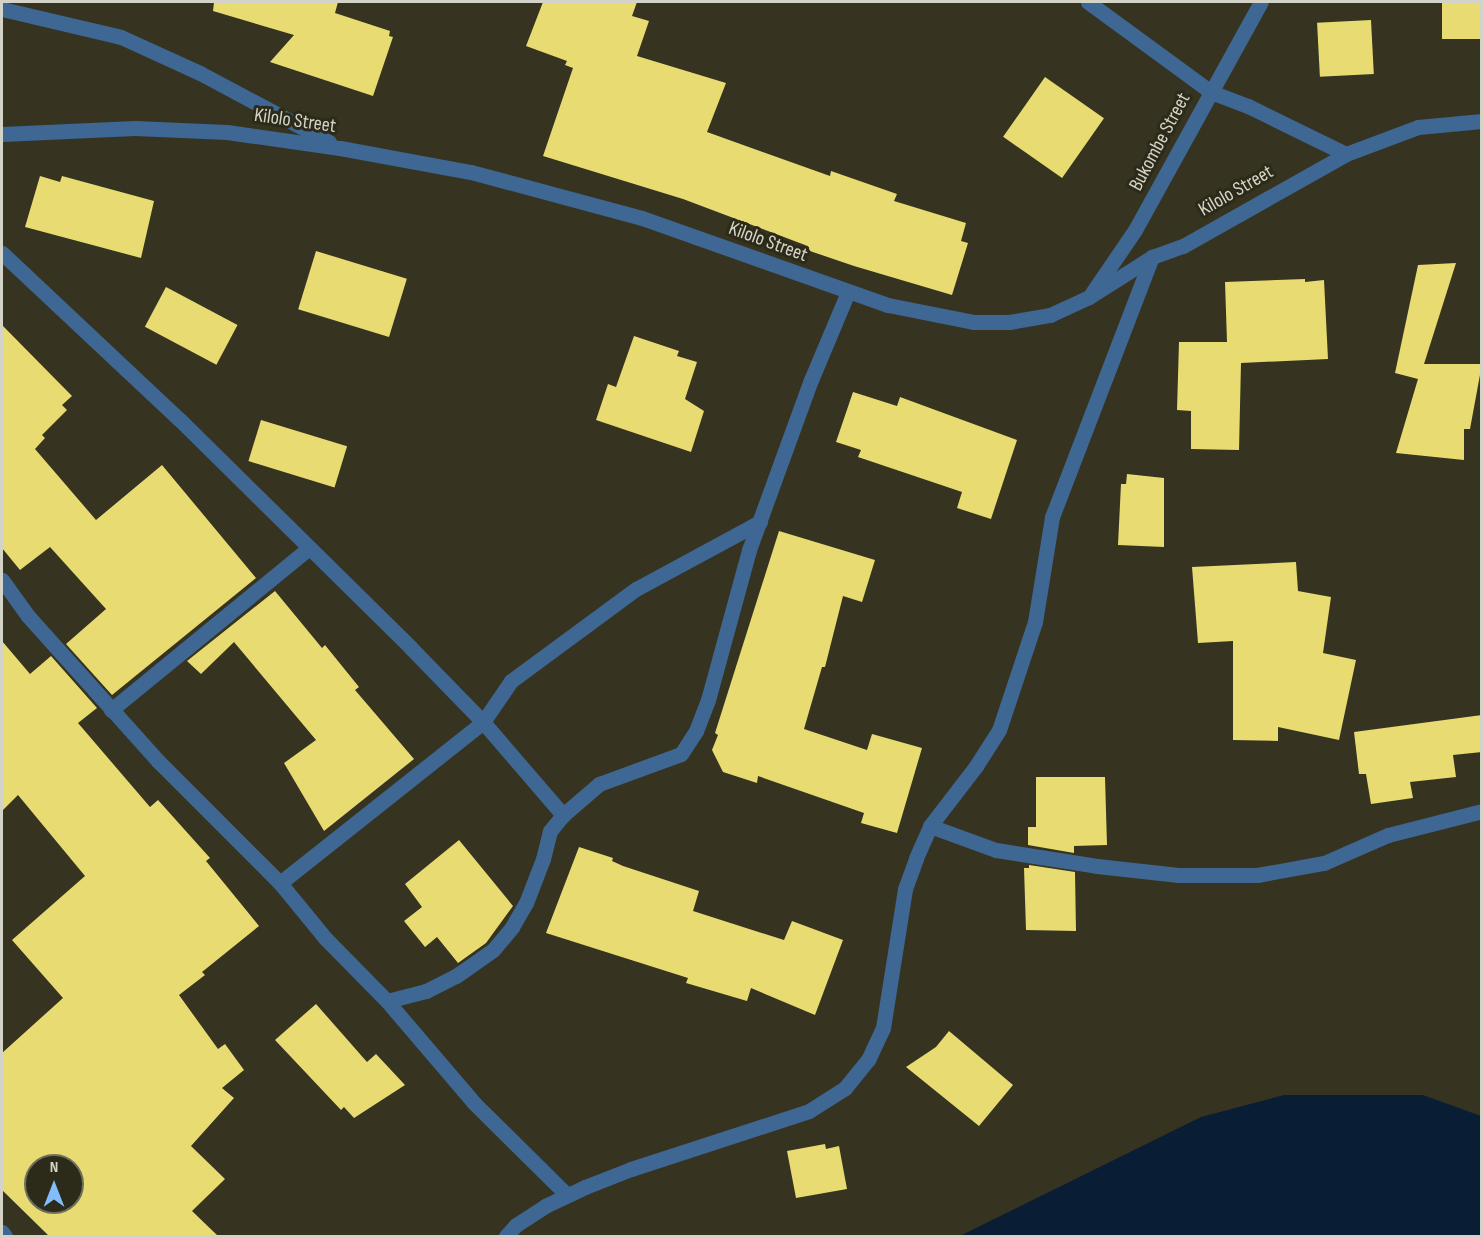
<!DOCTYPE html>
<style>
body{margin:0}
#map{position:relative;width:1483px;height:1238px;overflow:hidden;background:#363421;font-family:"Sofia Sans Condensed",sans-serif}
div>[style]{position:absolute}
[style*='--x']{left:calc(var(--x)*1px);top:calc(var(--y)*1px);width:calc(var(--w)*1px);rotate:calc(var(--a)*1deg)}
.water>*{inset:0;background:#091e34}
.building>*{inset:0;background:#e7db72;transform-origin:0 0}
.minor>*{height:15px;margin:-7.5px;padding:0 7.5px;transform-origin:7.5px;border-radius:7.5px;background:#3e6793}
span{translate:-50% -50%;white-space:nowrap;text-align:center;line-height:1.15;-webkit-text-stroke:6px #2c2a18;paint-order:stroke}
.street-label{font-size:20px;color:#d4d3c7}
.frame{position:absolute;inset:0;border:3px solid #d4d3c7;pointer-events:none}
.north{position:absolute;left:24px;top:1154px;width:60px;height:60px;box-sizing:border-box;background:#2c2a18;border:2px solid #6f6e5e;border-radius:50%;rotate:0deg;font-size:16px;font-weight:700;line-height:24px;text-align:center;color:#d4d3c7}
.north::after{content:'';display:block;margin:auto;width:21px;height:27px;background:#82bcfa;clip-path:polygon(50% 0,100% 100%,50% 72%,0 100%)}
</style>
<div id="map">
<div class="water">
<i style="clip-path:polygon(1284px 1095px,1423px 1095px,1481px 1116px,1481px 1236px,960px 1236px,1201px 1117px)"></i>
</div>
<div class="building">
<i style="clip-path:polygon(214px 2px,338px 2px,335px 13px,390px 31px,389px 36px,393px 37px,373px 96px,270px 62px,294px 35px,213px 11px)"></i>
<i style="clip-path:polygon(543px 2px,637px 2px,632px 16px,649px 21px,637px 56px,726px 83px,707px 132px,830px 176px,831px 171px,897px 194px,894px 201px,966px 223px,961px 241px,968px 243px,952px 295px,854px 266px,804px 249px,805px 245px,683px 199px,543px 156px,573px 68px,565px 65px,567px 61px,526px 46px)"></i>
<i style="left:1442px;top:2px;width:40px;height:37px"></i>
<i style="left:1371px;top:20px;width:54px;height:54px;rotate:87deg"></i>
<i style="left:1045px;top:77px;width:72px;height:73px;rotate:35deg"></i>
<i style="clip-path:polygon(40px 176px,60px 182px,62px 176px,154px 201px,141px 258px,25px 227px)"></i>
<i style="left:316px;top:251px;width:95px;height:61px;rotate:17deg"></i>
<i style="clip-path:polygon(1456px 263px,1424px 364px,1482px 364px,1470px 429px,1464px 429px,1464px 460px,1396px 453px,1418px 379px,1395px 373px,1418px 265px)"></i>
<i style="clip-path:polygon(1305px 279px,1305px 282px,1324px 280px,1328px 359px,1241px 363px,1239px 450px,1191px 449px,1191px 411px,1177px 410px,1179px 342px,1227px 342px,1225px 282px)"></i>
<i style="left:166px;top:287px;width:81px;height:45px;rotate:28deg"></i>
<i style="clip-path:polygon(2px 325px,72px 396px,62px 405px,67px 410px,42px 435px,45px 438px,35px 449px,96px 520px,162px 465px,256px 578px,112px 695px,66px 644px,106px 609px,50px 547px,20px 570px,2px 548px)"></i>
<i style="clip-path:polygon(634px 336px,679px 351px,677px 356px,697px 362px,685px 399px,704px 411px,691px 452px,596px 420px,608px 384px,616px 387px)"></i>
<i style="clip-path:polygon(853px 392px,897px 406px,900px 397px,1017px 440px,991px 519px,957px 508px,962px 492px,858px 457px,861px 450px,836px 442px)"></i>
<i style="left:261px;top:420px;width:90px;height:43px;rotate:17deg"></i>
<i style="clip-path:polygon(1127px 474px,1164px 478px,1164px 547px,1118px 545px,1121px 484px,1126px 484px)"></i>
<i style="clip-path:polygon(779px 531px,875px 560px,862px 602px,843px 596px,825px 667px,822px 667px,804px 729px,867px 750px,872px 734px,922px 748px,897px 833px,861px 823px,864px 813px,758px 776px,757px 783px,723px 772px,712px 750px,718px 735px,715px 733px)"></i>
<i style="clip-path:polygon(1296px 562px,1298px 591px,1331px 597px,1323px 653px,1356px 660px,1339px 740px,1278px 727px,1278px 741px,1233px 740px,1233px 641px,1198px 643px,1192px 567px)"></i>
<i style="clip-path:polygon(275px 591px,322px 648px,325px 645px,359px 687px,355px 690px,414px 759px,324px 831px,284px 763px,316px 740px,234px 642px,201px 674px,187px 661px)"></i>
<i style="clip-path:polygon(evenodd,2px 641px,30px 674px,51px 656px,97px 708px,78px 723px,150px 807px,158px 800px,210px 858px,206px 861px,259px 926px,202px 972px,205px 975px,179px 995px,218px 1049px,225px 1044px,244px 1070px,222px 1088px,234px 1098px,191px 1146px,225px 1179px,192px 1211px,218px 1236px,49px 1236px,2px 1190px,2px 1053px,63px 998px,12px 940px,85px 876px,18px 795px,2px 811px,2px 641px,36px 1166px,72px 1166px,72px 1202px,36px 1202px,36px 1166px)"></i>
<i style="clip-path:polygon(1482px 715px,1482px 752px,1453px 755px,1456px 777px,1410px 782px,1413px 798px,1371px 804px,1366px 774px,1359px 774px,1354px 732px)"></i>
<i style="clip-path:polygon(1036px 777px,1105px 777px,1107px 845px,1074px 846px,1074px 853px,1028px 845px,1028px 827px,1036px 827px)"></i>
<i style="clip-path:polygon(459px 840px,513px 906px,486px 943px,458px 963px,437px 937px,425px 947px,404px 921px,422px 907px,405px 884px)"></i>
<i style="clip-path:polygon(579px 847px,613px 858px,612px 861px,623px 866px,699px 891px,693px 911px,784px 940px,792px 921px,843px 940px,815px 1015px,751px 988px,747px 1001px,686px 983px,688px 978px,546px 933px)"></i>
<i style="clip-path:polygon(1029px 865px,1075px 872px,1076px 931px,1026px 930px,1024px 868px,1029px 868px)"></i>
<i style="clip-path:polygon(316px 1004px,367px 1062px,376px 1054px,405px 1085px,354px 1118px,344px 1107px,341px 1110px,275px 1040px)"></i>
<i style="clip-path:polygon(949px 1031px,1013px 1085px,979px 1126px,906px 1067px,936px 1047px)"></i>
<i style="clip-path:polygon(825px 1144px,826px 1149px,839px 1146px,847px 1189px,796px 1198px,787px 1151px)"></i>
</div>
<div class="minor">
<i style="--x:1088;--y:2;--w:152;--a:36.2"></i>
<i style="--x:1211;--y:92;--w:40;--a:21"></i>
<i style="--x:1248;--y:106;--w:109;--a:26.1"></i>
<i style="--x:2;--y:9;--w:122;--a:13.2"></i>
<i style="--x:121;--y:37;--w:87;--a:24.5"></i>
<i style="--x:200;--y:73;--w:146;--a:28.1"></i>
<i style="--x:2;--y:134;--w:133;--a:-2.6"></i>
<i style="--x:135;--y:128;--w:92;--a:2.5"></i>
<i style="--x:227;--y:132;--w:114;--a:8.1"></i>
<i style="--x:340;--y:148;--w:133;--a:10.4"></i>
<i style="--x:471;--y:172;--w:177;--a:15.1"></i>
<i style="--x:642;--y:218;--w:261;--a:19.5"></i>
<i style="--x:888;--y:305;--w:88;--a:11.2"></i>
<i style="--x:974;--y:322;--w:35;--a:0"></i>
<i style="--x:1009;--y:322;--w:42;--a:-9.7"></i>
<i style="--x:1050;--y:315;--w:43;--a:-24.8"></i>
<i style="--x:1089;--y:297;--w:75;--a:-32.4"></i>
<i style="--x:1152;--y:257;--w:33;--a:-20"></i>
<i style="--x:1183;--y:246;--w:187;--a:-29.4"></i>
<i style="--x:1346;--y:154;--w:77;--a:-20.6"></i>
<i style="--x:1418;--y:127;--w:64;--a:-5.4"></i>
<i style="--x:2;--y:253;--w:243;--a:43.2"></i>
<i style="--x:179;--y:419;--w:325;--a:44.6"></i>
<i style="--x:410;--y:647;--w:105;--a:45.8"></i>
<i style="--x:483;--y:722;--w:123;--a:49.3"></i>
<i style="--x:1092;--y:293;--w:76;--a:-55.7"></i>
<i style="--x:1135;--y:230;--w:260;--a:-61.1"></i>
<i style="--x:2;--y:580;--w:44;--a:54.2"></i>
<i style="--x:28;--y:616;--w:195;--a:48.1"></i>
<i style="--x:158;--y:761;--w:173;--a:45"></i>
<i style="--x:280;--y:883;--w:72;--a:50.6"></i>
<i style="--x:326;--y:939;--w:87;--a:45.5"></i>
<i style="--x:387;--y:1001;--w:134;--a:49.5"></i>
<i style="--x:474;--y:1103;--w:131;--a:44.7"></i>
<i style="--x:111;--y:710;--w:256;--a:-39.3"></i>
<i style="--x:930;--y:826;--w:70;--a:20"></i>
<i style="--x:996;--y:850;--w:102;--a:9"></i>
<i style="--x:1097;--y:866;--w:82;--a:6.3"></i>
<i style="--x:1179;--y:875;--w:78;--a:0"></i>
<i style="--x:1257;--y:875;--w:68;--a:-10.2"></i>
<i style="--x:1324;--y:863;--w:70;--a:-23.6"></i>
<i style="--x:1388;--y:835;--w:97;--a:-14.3"></i>
<i style="--x:280;--y:883;--w:259;--a:-38.4"></i>
<i style="--x:483;--y:722;--w:50;--a:-55.7"></i>
<i style="--x:511;--y:681;--w:155;--a:-36.4"></i>
<i style="--x:636;--y:589;--w:141;--a:-28.4"></i>
<i style="--x:387;--y:1001;--w:40;--a:-14.4"></i>
<i style="--x:426;--y:991;--w:34;--a:-27"></i>
<i style="--x:456;--y:976;--w:45;--a:-35.1"></i>
<i style="--x:493;--y:950;--w:30;--a:-50"></i>
<i style="--x:512;--y:927;--w:28;--a:-60"></i>
<i style="--x:526;--y:903;--w:47;--a:-68.9"></i>
<i style="--x:543;--y:859;--w:29;--a:-76"></i>
<i style="--x:550;--y:831;--w:21;--a:-51"></i>
<i style="--x:563;--y:815;--w:48;--a:-40.7"></i>
<i style="--x:599;--y:784;--w:87;--a:-20.1"></i>
<i style="--x:681;--y:754;--w:27;--a:-57"></i>
<i style="--x:696;--y:731;--w:33;--a:-69"></i>
<i style="--x:708;--y:700;--w:156;--a:-74.7"></i>
<i style="--x:749;--y:550;--w:181;--a:-70"></i>
<i style="--x:811;--y:380;--w:95;--a:-67.2"></i>
<i style="--x:2;--y:1232;--w:5;--a:53"></i>
<i style="--x:506;--y:1236;--w:15;--a:-48"></i>
<i style="--x:516;--y:1225;--w:35;--a:-33"></i>
<i style="--x:545;--y:1206;--w:44;--a:-25.4"></i>
<i style="--x:585;--y:1187;--w:49;--a:-21.4"></i>
<i style="--x:631;--y:1169;--w:187;--a:-18"></i>
<i style="--x:809;--y:1111;--w:43;--a:-32.6"></i>
<i style="--x:845;--y:1088;--w:36;--a:-51"></i>
<i style="--x:868;--y:1060;--w:35;--a:-65"></i>
<i style="--x:883;--y:1028;--w:141;--a:-81"></i>
<i style="--x:905;--y:889;--w:33;--a:-70"></i>
<i style="--x:916;--y:858;--w:35;--a:-66"></i>
<i style="--x:930;--y:826;--w:76;--a:-52.5"></i>
<i style="--x:976;--y:766;--w:43;--a:-57.4"></i>
<i style="--x:999;--y:730;--w:114;--a:-71.6"></i>
<i style="--x:1035;--y:622;--w:106;--a:-80.8"></i>
<i style="--x:1052;--y:517;--w:279;--a:-69"></i>
</div>
<div class="street-label">
<span style="left:295px;top:121px;rotate:8deg">Kilolo Street</span>
<span style="left:1160px;top:142px;rotate:-62deg">Bukombe Street</span>
<span style="left:1236px;top:191px;rotate:-30deg">Kilolo Street</span>
<span style="left:768px;top:242px;rotate:20deg">Kilolo Street</span>
</div>
<div class="frame"></div>
<div class="north">N</div>
</div>
